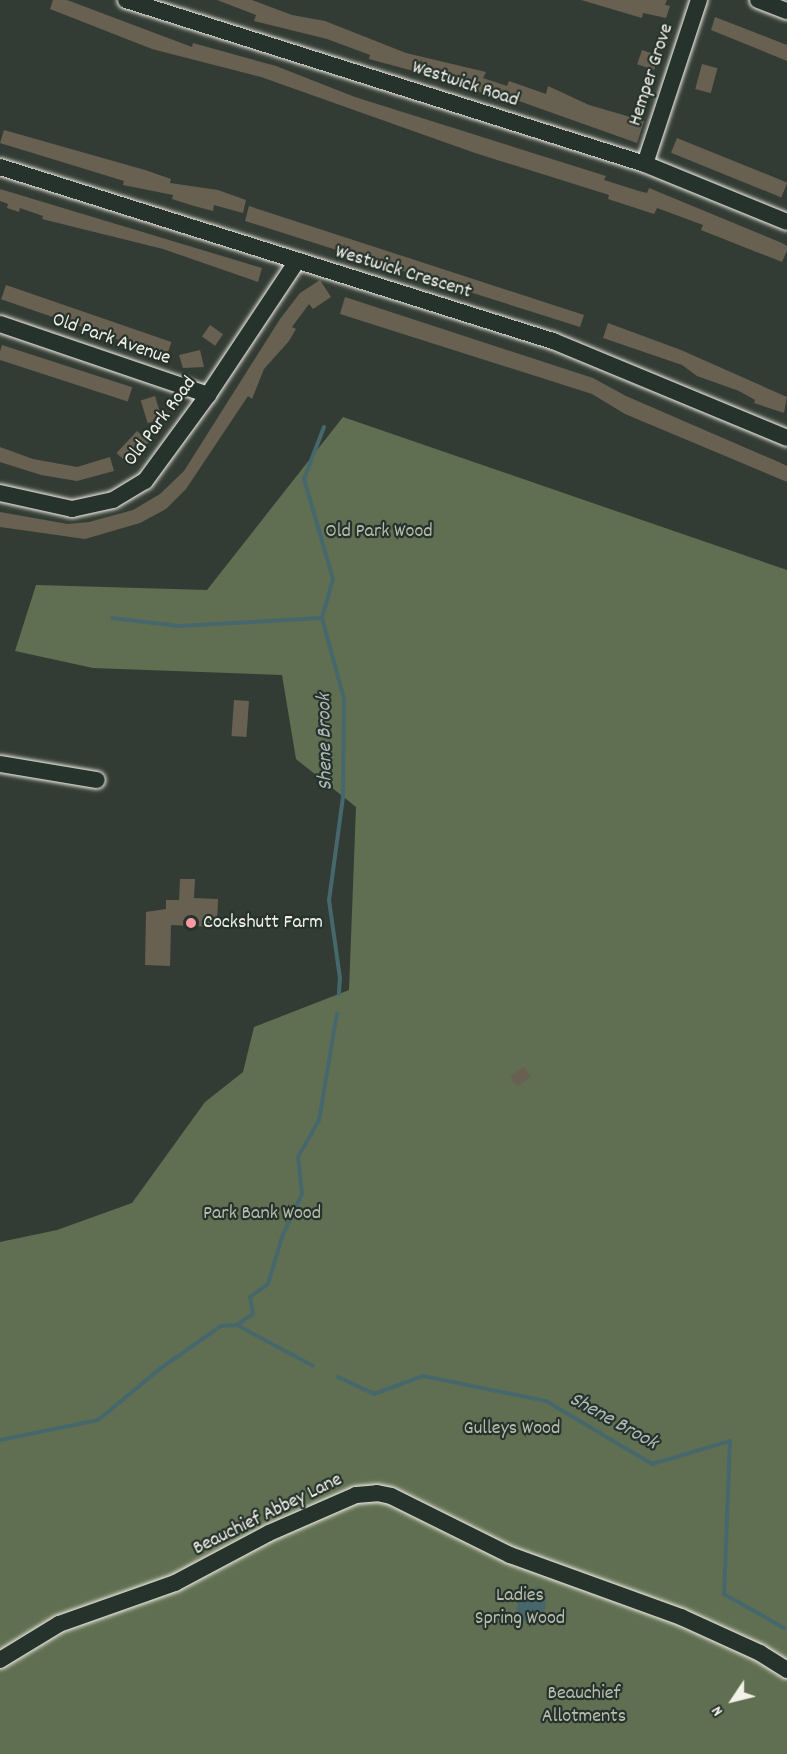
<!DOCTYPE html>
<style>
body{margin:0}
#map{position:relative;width:787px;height:1754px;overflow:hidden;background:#333c34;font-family:Dekko,sans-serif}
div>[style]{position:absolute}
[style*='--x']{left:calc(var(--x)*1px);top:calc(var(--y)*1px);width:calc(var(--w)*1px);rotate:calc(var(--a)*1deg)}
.green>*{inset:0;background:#606f51}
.water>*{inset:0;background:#46686c}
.stream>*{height:4px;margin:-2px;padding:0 2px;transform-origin:2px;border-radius:2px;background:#46686c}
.building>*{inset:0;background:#686051;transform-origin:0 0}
.roads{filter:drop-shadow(0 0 2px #f4f1e8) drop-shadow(0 0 2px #f4f1e8)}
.minor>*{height:16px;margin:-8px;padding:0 8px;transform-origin:8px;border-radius:8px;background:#26332d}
.dots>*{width:16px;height:16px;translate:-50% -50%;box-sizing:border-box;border:3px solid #26332d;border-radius:50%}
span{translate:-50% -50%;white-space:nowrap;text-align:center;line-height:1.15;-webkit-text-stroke:4.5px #26332d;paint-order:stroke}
.street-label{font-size:20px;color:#f4f1e8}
.park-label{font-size:20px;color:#b9bdac}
.poi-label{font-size:20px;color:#f4f1e8}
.left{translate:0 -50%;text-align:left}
.water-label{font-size:21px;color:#aebab6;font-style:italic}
.north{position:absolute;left:703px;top:1670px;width:60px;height:60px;-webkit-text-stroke:4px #26332d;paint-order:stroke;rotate:235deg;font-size:16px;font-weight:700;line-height:24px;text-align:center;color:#f4f1e8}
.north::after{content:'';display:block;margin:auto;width:21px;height:27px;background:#f4f1e8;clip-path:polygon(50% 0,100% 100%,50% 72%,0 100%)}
</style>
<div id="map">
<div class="green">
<i style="clip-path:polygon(343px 417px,787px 570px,787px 1754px,0 1754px,0 1242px,57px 1230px,132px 1203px,205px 1102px,243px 1072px,254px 1027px,349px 990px,356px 807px,296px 759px,282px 675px,93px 668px,15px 651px,36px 585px,207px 590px)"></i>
</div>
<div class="water">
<i style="clip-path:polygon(539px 1587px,546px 1596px,545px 1610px,525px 1622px,516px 1609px,522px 1592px)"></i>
</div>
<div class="stream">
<i style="--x:324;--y:427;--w:56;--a:111"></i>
<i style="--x:304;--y:479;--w:104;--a:73.8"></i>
<i style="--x:333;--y:579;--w:41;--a:105.8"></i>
<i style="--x:322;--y:618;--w:84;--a:74.8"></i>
<i style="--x:344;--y:699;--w:98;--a:90.6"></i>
<i style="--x:343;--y:797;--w:104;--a:97.7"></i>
<i style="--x:329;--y:900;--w:79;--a:82"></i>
<i style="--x:340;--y:978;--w:16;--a:94"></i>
<i style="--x:112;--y:618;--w:67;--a:6.8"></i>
<i style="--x:179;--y:626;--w:143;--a:-3.2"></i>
<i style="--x:237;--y:1325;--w:19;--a:-35"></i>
<i style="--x:253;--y:1314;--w:17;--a:-100"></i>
<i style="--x:250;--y:1297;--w:22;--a:-36"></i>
<i style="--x:268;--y:1284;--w:49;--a:-73.4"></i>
<i style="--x:282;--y:1237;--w:47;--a:-65.1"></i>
<i style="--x:302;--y:1194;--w:37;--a:-96"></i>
<i style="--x:298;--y:1157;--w:43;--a:-60.4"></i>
<i style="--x:319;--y:1120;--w:108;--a:-80.4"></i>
<i style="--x:338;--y:1377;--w:40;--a:25"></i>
<i style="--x:374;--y:1394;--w:52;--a:-20.2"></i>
<i style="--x:423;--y:1376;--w:126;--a:11.5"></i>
<i style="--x:546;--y:1401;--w:123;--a:30.7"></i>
<i style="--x:652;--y:1464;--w:81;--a:-16.4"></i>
<i style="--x:730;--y:1441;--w:153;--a:92.2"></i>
<i style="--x:724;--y:1594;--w:69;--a:29.5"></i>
<i style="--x:0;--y:1440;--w:100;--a:-11.5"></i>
<i style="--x:98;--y:1420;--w:82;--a:-39.5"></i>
<i style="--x:161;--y:1368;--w:73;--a:-35"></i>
<i style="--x:221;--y:1326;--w:16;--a:-4"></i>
<i style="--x:237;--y:1325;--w:86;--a:28.3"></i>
</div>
<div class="building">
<i style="clip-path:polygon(53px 0,67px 0,192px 47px,193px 43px,276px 66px,355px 97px,606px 176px,604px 180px,639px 191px,647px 193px,649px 188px,782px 243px,787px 246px,787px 251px,782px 262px,701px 230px,703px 225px,657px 208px,654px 214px,608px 199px,609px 195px,475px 153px,261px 77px,152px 49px,50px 9px)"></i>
<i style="clip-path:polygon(217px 0,252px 0,292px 15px,325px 21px,406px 53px,486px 72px,483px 78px,507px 86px,509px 81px,546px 94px,548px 86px,589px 105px,644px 121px,637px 143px,516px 100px,500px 95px,498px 101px,465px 85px,369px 59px,370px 55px,327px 39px,254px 21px,256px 15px)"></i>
<i style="clip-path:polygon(581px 0,667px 0,665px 5px,670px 6px,666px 18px,643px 13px,642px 18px)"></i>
<i style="clip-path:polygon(715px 17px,787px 45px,787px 61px,711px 30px)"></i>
<i style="left:642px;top:50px;width:18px;height:15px;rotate:19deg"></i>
<i style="left:702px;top:64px;width:16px;height:26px;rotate:15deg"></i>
<i style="clip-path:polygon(4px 130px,145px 170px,171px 179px,170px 183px,218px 190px,246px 200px,243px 213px,214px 205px,213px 211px,194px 206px,172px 199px,173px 195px,123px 185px,124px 181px,0 143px)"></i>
<i style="left:677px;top:138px;width:119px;height:16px;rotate:22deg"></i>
<i style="clip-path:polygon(0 189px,262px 268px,258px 282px,163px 249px,42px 219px,43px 216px,20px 208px,19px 212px,7px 208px,8px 204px,0 201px)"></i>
<i style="clip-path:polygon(249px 206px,584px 315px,580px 327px,245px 221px)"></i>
<i style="clip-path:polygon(320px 280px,331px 297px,313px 309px,309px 304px,292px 327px,296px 329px,289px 341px,264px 369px,252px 399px,248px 396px,186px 489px,166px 509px,140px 523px,85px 539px,0 527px,0 512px,68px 524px,89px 522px,133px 510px,160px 494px,184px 471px,280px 319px,300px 293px)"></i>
<i style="left:6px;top:285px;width:175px;height:15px;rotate:19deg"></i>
<i style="clip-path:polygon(345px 297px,593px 378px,626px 396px,781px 463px,787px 466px,787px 482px,625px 414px,592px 394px,340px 314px)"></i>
<i style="clip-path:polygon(608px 323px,681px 350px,787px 397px,784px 413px,754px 403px,755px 400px,739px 391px,697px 376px,682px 365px,603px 338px)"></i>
<i style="left:210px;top:325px;width:16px;height:14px;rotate:35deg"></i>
<i style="left:2px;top:345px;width:137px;height:15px;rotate:18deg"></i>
<i style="clip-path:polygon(200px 350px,204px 367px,183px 368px,179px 355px)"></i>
<i style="left:155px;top:396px;width:24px;height:15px;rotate:73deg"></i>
<i style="left:137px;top:431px;width:16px;height:30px;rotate:43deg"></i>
<i style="clip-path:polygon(0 447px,33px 459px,77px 467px,110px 457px,114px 471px,77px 481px,41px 475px,0 462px)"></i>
<i style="left:234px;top:700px;width:15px;height:36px;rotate:4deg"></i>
<i style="clip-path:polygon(180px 879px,195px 879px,194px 898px,218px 899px,217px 927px,171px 925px,170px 966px,145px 965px,146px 912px,166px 909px,166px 900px,179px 900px)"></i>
<i style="left:524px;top:1067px;width:12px;height:17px;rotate:55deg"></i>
</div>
<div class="roads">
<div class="minor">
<i style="--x:126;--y:0;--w:544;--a:17.54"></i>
<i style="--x:645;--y:164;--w:153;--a:22.2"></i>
<i style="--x:758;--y:0;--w:31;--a:21"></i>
<i style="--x:645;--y:164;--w:173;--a:-71.8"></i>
<i style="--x:0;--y:167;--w:580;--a:17.47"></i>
<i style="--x:553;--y:341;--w:253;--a:22.5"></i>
<i style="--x:0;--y:324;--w:220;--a:18.8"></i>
<i style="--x:0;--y:493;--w:74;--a:12.5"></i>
<i style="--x:72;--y:509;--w:42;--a:-12.4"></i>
<i style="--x:113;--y:500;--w:37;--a:-31"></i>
<i style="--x:145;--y:481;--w:107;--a:-53.8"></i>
<i style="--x:208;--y:395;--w:161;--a:-56.4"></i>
<i style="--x:0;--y:764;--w:98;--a:9.4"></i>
<i style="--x:0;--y:1660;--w:69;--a:-31.4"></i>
<i style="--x:59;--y:1624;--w:123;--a:-19.5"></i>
<i style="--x:175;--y:1583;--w:106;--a:-28"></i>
<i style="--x:269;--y:1533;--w:95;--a:-23.6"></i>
<i style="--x:356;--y:1495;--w:21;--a:-5"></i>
<i style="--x:377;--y:1493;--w:14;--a:12"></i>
<i style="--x:391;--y:1496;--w:133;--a:26.4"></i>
<i style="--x:510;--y:1555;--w:182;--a:19.9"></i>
<i style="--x:681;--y:1617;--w:87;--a:24.5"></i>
<i style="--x:760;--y:1653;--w:32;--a:32"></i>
</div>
</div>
<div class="dots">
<i style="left:191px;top:923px;background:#ff9aa2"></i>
</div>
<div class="street-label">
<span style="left:652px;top:75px;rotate:-72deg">Hemper Grove</span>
<span style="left:465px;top:85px;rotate:18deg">Westwick Road</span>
<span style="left:403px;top:273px;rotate:17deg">Westwick Crescent</span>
<span style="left:111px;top:340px;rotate:19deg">Old Park Avenue</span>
<span style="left:161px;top:422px;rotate:-53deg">Old Park Road</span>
<span style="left:268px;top:1515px;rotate:-26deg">Beauchief Abbey Lane</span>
</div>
<div class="park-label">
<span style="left:379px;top:532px">Old Park Wood</span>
<span style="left:262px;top:1214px">Park Bank Wood</span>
<span style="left:512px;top:1429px">Gulleys Wood</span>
<span style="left:520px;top:1608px">Ladies<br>Spring Wood</span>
<span style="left:584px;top:1706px">Beauchief<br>Allotments</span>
</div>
<div class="poi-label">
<span class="left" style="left:203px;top:923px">Cockshutt Farm</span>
</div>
<div class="water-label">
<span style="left:326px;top:742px;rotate:-91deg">Shene Brook</span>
<span style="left:613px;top:1422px;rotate:29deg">Shene Brook</span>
</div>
<div class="north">N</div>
</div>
